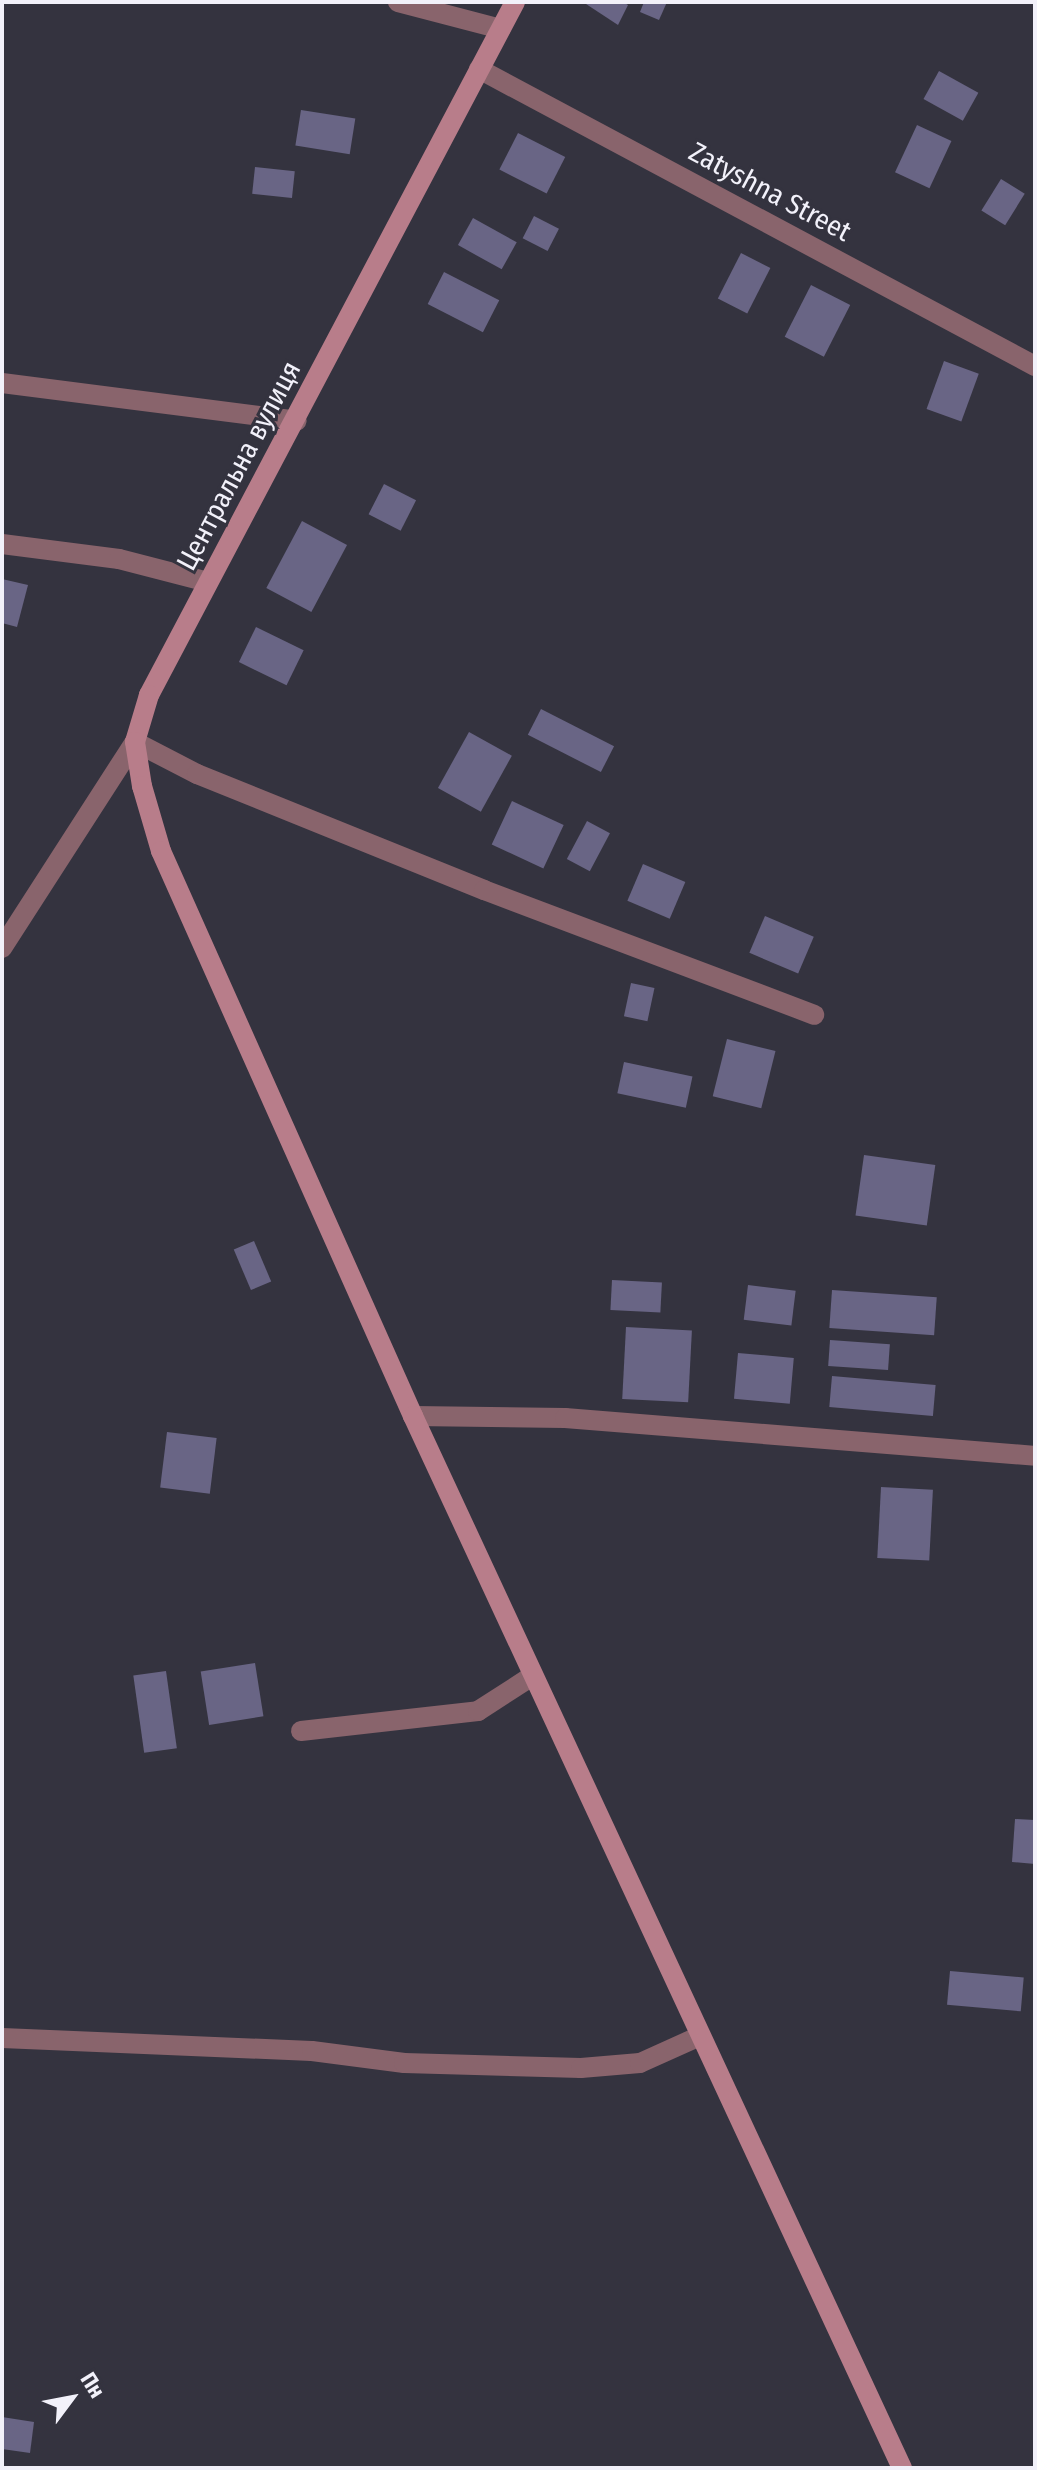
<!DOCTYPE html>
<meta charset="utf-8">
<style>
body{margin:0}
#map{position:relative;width:1037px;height:2470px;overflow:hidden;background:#34333f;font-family:"Fira Sans Condensed",sans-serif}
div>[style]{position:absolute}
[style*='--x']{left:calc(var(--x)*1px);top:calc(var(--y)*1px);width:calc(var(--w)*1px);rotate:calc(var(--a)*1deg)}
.building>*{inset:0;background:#696585;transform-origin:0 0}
.lane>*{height:20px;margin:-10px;padding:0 10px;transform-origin:10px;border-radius:10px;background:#89646c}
.street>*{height:20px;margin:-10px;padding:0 10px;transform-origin:10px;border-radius:10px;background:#89646c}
.secondary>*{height:20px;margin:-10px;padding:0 10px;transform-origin:10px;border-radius:10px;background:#b87d8a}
span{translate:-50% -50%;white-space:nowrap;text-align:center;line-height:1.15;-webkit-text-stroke:6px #34333f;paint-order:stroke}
.street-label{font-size:28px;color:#f2f1fa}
.frame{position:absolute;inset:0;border:4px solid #f2f1fa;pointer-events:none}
.north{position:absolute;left:32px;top:2358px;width:80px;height:80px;-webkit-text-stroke:6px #34333f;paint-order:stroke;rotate:58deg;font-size:22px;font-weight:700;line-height:32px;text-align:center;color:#f2f1fa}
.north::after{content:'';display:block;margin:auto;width:28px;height:36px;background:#f2f1fa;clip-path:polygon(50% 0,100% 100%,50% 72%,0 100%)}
</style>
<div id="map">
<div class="building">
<i style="clip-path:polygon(583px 2px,623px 2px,628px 5px,618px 25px)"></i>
<i style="clip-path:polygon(644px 2px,667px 2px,659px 20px,640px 12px)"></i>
<i style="left:939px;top:71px;width:45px;height:32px;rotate:29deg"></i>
<i style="left:301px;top:110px;width:55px;height:36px;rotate:9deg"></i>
<i style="left:917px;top:125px;width:38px;height:52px;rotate:25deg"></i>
<i style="left:518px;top:133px;width:53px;height:41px;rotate:27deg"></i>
<i style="left:255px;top:167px;width:40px;height:27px;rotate:6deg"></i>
<i style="left:1001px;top:179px;width:28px;height:37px;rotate:32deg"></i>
<i style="left:534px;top:216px;width:28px;height:25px;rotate:27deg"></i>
<i style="left:473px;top:218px;width:50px;height:31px;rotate:29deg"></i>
<i style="left:741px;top:253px;width:33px;height:51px;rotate:27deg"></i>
<i style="left:444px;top:272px;width:62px;height:36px;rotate:27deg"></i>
<i style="left:811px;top:285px;width:44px;height:58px;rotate:27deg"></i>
<i style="left:944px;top:361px;width:37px;height:51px;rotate:20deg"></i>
<i style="left:384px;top:484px;width:36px;height:34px;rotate:27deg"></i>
<i style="left:302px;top:521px;width:51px;height:76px;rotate:28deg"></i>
<i style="clip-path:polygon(2px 579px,28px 585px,17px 627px,2px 623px)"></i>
<i style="left:256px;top:627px;width:53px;height:39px;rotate:26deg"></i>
<i style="left:541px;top:709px;width:82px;height:29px;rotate:27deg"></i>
<i style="left:469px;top:732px;width:49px;height:64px;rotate:29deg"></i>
<i style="left:512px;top:801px;width:57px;height:48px;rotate:25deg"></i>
<i style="left:587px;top:821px;width:26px;height:43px;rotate:28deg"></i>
<i style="left:643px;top:864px;width:46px;height:40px;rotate:23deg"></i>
<i style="left:765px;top:916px;width:53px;height:40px;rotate:23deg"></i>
<i style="left:631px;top:983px;width:24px;height:34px;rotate:12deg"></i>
<i style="left:727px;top:1039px;width:50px;height:59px;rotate:14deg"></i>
<i style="left:624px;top:1062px;width:70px;height:32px;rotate:12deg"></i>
<i style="left:864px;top:1155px;width:72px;height:61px;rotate:8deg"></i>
<i style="left:254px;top:1241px;width:44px;height:22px;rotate:67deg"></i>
<i style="left:612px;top:1280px;width:50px;height:30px;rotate:3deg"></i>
<i style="left:748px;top:1285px;width:48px;height:35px;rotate:7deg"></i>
<i style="left:832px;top:1290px;width:105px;height:38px;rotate:4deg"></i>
<i style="left:626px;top:1327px;width:66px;height:72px;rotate:3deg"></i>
<i style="left:830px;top:1340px;width:60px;height:26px;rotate:4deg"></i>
<i style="left:738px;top:1353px;width:56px;height:46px;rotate:5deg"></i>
<i style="left:832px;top:1376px;width:104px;height:31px;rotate:5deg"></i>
<i style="left:167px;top:1432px;width:50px;height:56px;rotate:7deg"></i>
<i style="left:881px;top:1487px;width:52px;height:71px;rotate:3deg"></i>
<i style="left:255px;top:1663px;width:54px;height:55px;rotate:81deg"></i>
<i style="left:166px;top:1671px;width:78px;height:33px;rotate:82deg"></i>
<i style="clip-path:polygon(1015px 1819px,1035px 1820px,1035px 1864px,1012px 1862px)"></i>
<i style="left:950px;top:1971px;width:74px;height:34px;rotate:5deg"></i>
<i style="clip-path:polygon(2px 2417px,34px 2422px,30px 2453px,2px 2449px)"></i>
</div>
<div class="lane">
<i style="--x:398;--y:2;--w:106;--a:14.7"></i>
<i style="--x:2;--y:383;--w:297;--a:7.3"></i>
<i style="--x:2;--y:544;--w:118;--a:7.3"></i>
<i style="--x:119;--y:559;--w:92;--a:14.5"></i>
<i style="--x:135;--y:742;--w:70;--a:27.3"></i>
<i style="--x:197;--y:774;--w:310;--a:22"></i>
<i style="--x:484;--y:890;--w:353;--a:20.7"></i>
<i style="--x:301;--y:1731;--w:178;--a:-6.4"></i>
<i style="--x:478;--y:1711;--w:64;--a:-32.9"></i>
</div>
<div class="street">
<i style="--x:479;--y:69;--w:630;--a:28.11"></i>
<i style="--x:2;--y:948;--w:245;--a:-57.2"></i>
<i style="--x:413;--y:1416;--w:152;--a:0.8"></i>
<i style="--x:565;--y:1418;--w:472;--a:4.6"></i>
<i style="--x:2;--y:2038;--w:310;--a:2.4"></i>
<i style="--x:312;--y:2051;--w:93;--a:7.4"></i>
<i style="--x:404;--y:2063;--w:177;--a:1.6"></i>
<i style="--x:581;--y:2068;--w:59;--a:-4.8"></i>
<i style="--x:640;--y:2063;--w:66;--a:-24.2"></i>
</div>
<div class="secondary">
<i style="--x:515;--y:2;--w:784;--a:117.84"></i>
<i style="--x:149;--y:695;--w:49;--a:106.6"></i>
<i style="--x:135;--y:742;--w:45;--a:81"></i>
<i style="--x:142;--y:786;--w:68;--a:73.7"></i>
<i style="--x:161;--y:851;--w:619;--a:65.96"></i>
<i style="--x:413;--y:1416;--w:1160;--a:65.07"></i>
</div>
<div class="street-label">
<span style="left:770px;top:192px;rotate:28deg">Zatyshna Street</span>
<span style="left:239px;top:466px;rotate:-62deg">Центральна вулиця</span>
</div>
<div class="frame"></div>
<div class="north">Пн</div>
</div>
